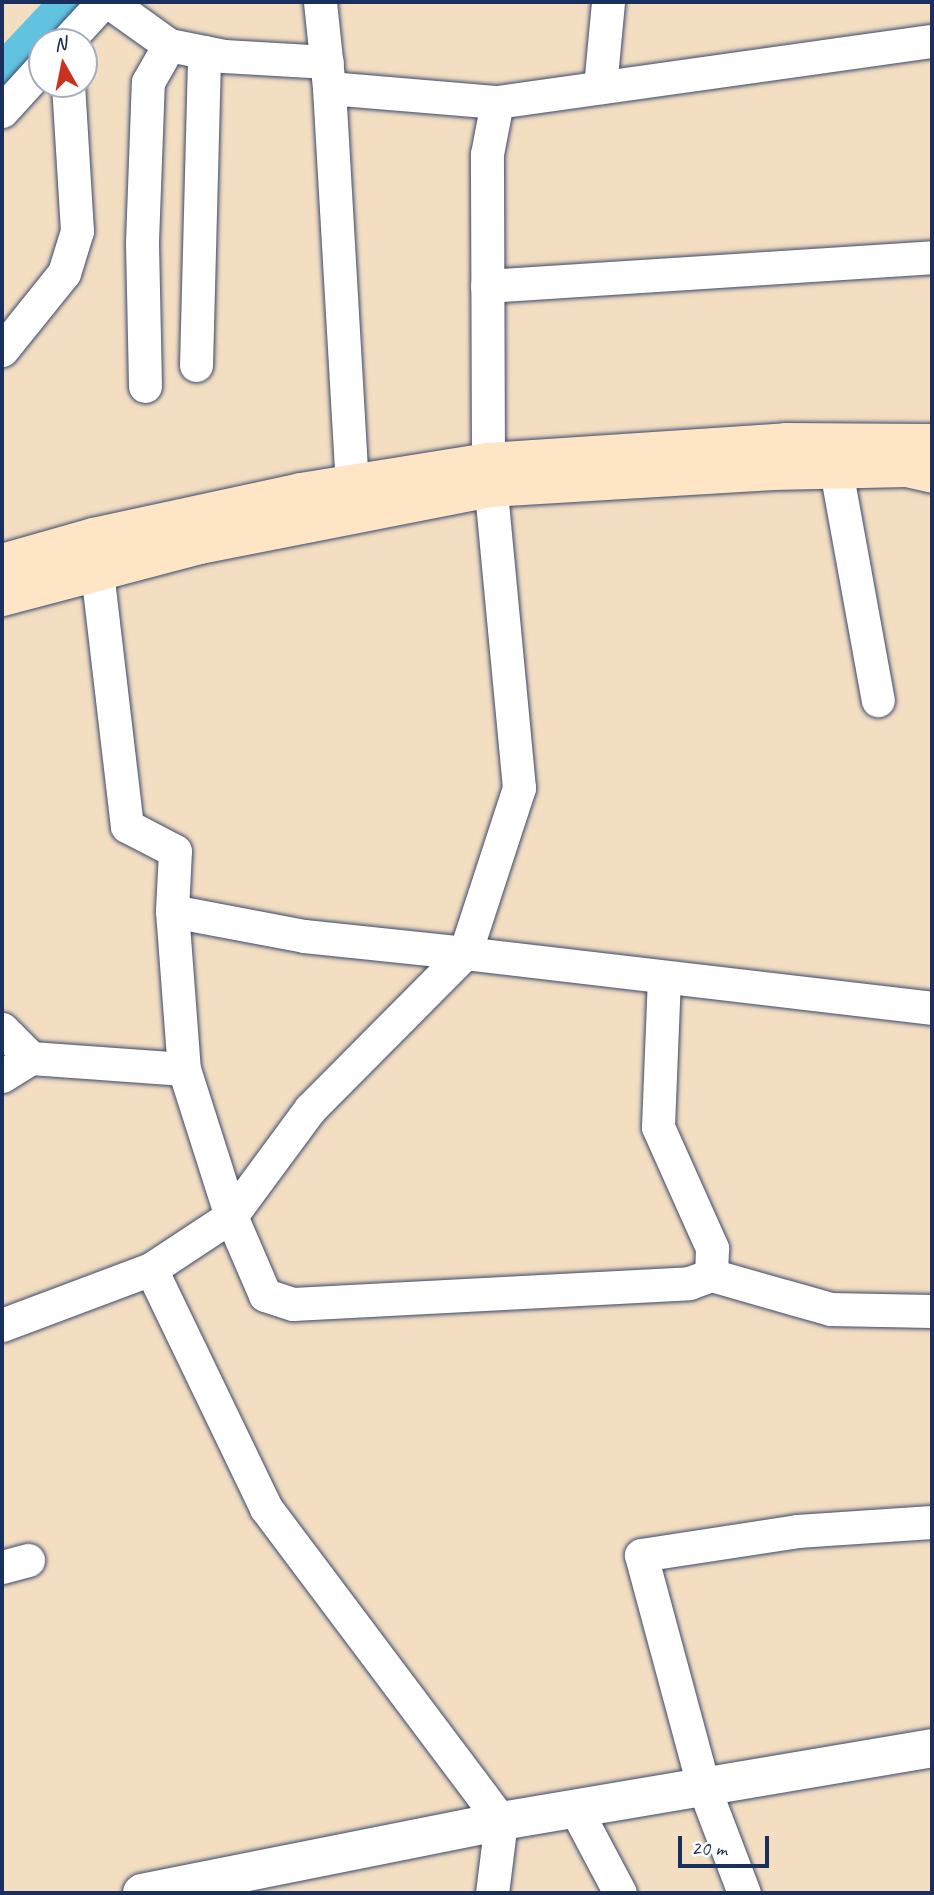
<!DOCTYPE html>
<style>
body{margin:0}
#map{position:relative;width:934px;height:1895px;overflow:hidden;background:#f3dec2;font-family:Caveat,sans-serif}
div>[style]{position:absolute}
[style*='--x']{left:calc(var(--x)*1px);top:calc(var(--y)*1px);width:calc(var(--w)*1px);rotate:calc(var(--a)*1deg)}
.canal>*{height:32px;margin:-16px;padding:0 16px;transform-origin:16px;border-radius:16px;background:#62c3e1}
.roads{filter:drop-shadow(0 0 2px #3b496d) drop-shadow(0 0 2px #3b496d)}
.minor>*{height:33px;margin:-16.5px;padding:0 16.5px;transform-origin:16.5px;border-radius:16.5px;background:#fff}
.tertiary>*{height:38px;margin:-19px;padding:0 19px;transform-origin:19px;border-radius:19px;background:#fff}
.secondary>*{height:38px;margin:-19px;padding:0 19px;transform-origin:19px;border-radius:19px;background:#fee5c5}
span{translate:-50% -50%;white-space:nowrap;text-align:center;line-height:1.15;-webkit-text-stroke:7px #fff;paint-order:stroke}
.frame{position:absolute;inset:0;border:4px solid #1b2f5e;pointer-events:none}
.north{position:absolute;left:28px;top:28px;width:70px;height:70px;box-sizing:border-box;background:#fff;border:2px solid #a4acbf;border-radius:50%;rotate:351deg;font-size:19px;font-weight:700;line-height:28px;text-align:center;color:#1b2f5e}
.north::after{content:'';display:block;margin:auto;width:24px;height:32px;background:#c8321e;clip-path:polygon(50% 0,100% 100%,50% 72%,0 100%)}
.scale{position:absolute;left:678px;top:1836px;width:91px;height:32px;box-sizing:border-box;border:4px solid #1b2f5e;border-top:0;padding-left:9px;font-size:21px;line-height:24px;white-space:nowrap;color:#1b2f5e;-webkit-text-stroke:5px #fff;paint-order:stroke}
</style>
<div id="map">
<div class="canal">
<i style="--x:2;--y:69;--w:92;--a:-46.8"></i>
</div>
<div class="roads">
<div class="minor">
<i style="--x:109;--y:2;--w:74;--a:35.6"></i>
<i style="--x:169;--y:45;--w:56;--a:11.3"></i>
<i style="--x:224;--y:56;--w:103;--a:3.3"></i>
<i style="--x:320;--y:2;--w:86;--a:84"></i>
<i style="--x:329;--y:88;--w:397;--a:86.7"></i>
<i style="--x:66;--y:42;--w:54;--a:-47.2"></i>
<i style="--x:600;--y:87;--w:85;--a:-84.6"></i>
<i style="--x:329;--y:88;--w:169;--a:4.8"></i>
<i style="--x:497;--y:102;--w:439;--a:-8"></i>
<i style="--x:2;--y:111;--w:59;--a:-47.7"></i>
<i style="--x:487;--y:286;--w:446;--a:-3.7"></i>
<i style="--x:2;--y:350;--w:99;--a:-51.2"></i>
<i style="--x:64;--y:273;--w:44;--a:-72.8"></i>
<i style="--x:77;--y:231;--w:147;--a:-93.5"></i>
<i style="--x:196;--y:365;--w:313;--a:-88.5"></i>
<i style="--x:145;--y:386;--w:144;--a:-91.2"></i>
<i style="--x:142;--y:242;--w:160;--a:-87.9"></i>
<i style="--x:148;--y:82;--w:43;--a:-60.4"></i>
<i style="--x:836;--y:470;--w:234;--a:79.7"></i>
<i style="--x:94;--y:546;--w:282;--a:83.3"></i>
<i style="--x:127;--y:826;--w:54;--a:27.5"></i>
<i style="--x:175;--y:851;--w:60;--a:92.9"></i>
<i style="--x:172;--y:911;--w:158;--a:85.7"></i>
<i style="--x:184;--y:1069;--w:154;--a:72.3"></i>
<i style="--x:231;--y:1216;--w:86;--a:66.7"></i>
<i style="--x:265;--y:1295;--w:29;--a:18"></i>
<i style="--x:293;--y:1304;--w:397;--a:-3"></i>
<i style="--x:689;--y:1283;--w:23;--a:-20"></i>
<i style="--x:711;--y:1275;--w:124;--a:15.9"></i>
<i style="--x:830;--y:1309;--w:102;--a:1.1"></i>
<i style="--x:172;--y:911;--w:134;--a:10.7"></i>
<i style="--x:304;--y:936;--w:162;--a:6"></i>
<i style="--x:465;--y:953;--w:174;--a:-71.9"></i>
<i style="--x:519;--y:788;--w:327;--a:-95.4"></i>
<i style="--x:488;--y:462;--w:308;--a:-90.2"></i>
<i style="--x:487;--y:154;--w:53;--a:-79.1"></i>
<i style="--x:664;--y:977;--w:150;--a:92.3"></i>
<i style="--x:658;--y:1127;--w:133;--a:65.9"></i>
<i style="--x:712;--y:1248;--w:27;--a:92"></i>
<i style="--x:2;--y:1029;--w:41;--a:45"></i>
<i style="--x:2;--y:1076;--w:34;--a:-32"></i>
<i style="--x:31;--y:1058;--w:153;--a:4.1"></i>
<i style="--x:151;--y:1269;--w:265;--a:64.3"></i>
<i style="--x:266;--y:1508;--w:391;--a:53.1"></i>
<i style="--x:501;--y:1821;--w:73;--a:97.1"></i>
<i style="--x:2;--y:1325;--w:159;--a:-20.6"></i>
<i style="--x:151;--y:1269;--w:96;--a:-33.5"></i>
<i style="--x:231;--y:1216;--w:133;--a:-53.6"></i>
<i style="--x:310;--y:1109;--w:220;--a:-45.2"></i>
<i style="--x:465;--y:953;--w:470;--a:6.7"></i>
<i style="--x:2;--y:1567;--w:27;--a:-15"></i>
<i style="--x:575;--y:1808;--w:96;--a:62.1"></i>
<i style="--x:744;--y:1893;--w:116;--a:-110.8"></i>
<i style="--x:703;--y:1785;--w:238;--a:-105.1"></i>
<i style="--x:641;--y:1555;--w:158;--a:-8.7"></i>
<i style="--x:797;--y:1531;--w:135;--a:-3.8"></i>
</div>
<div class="tertiary">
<i style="--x:142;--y:1893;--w:366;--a:-11.3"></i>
<i style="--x:501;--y:1821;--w:437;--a:-9.6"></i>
</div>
<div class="secondary">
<i style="--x:2;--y:563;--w:95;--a:-15.9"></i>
<i style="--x:93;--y:537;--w:213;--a:-12.2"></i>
<i style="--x:301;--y:492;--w:189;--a:-9.1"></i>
<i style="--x:488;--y:462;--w:299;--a:-3.8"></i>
<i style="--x:786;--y:442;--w:146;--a:0.4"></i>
<i style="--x:2;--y:597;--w:205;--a:-14.7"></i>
<i style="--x:200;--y:545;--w:296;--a:-11.1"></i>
<i style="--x:490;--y:488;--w:284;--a:-3.4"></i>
<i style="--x:773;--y:471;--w:134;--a:-1.3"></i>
<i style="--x:907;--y:468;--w:26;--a:13"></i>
</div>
</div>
<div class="frame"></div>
<div class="north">N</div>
<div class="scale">20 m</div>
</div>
